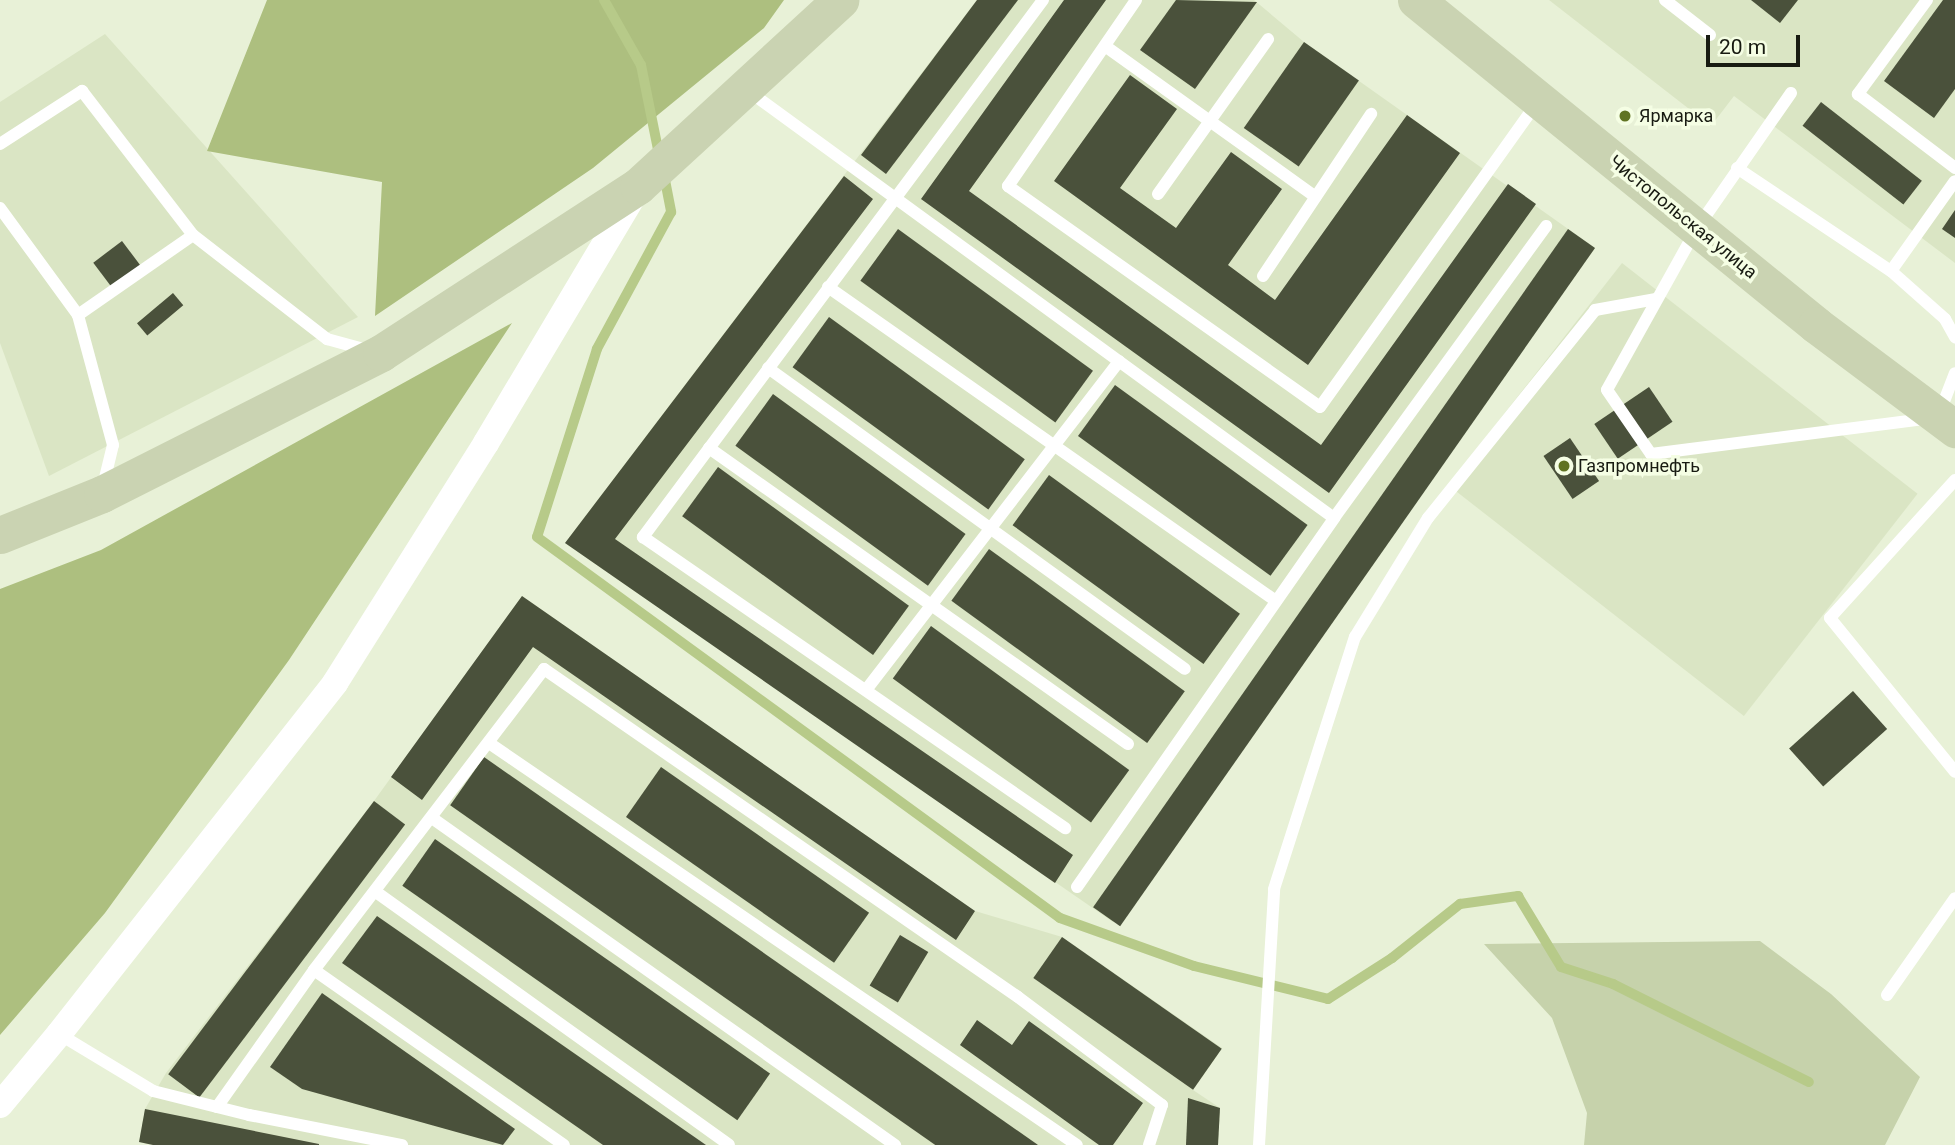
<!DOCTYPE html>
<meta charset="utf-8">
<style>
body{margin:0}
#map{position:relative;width:1955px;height:1145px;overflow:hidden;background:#e8f1d7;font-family:Roboto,sans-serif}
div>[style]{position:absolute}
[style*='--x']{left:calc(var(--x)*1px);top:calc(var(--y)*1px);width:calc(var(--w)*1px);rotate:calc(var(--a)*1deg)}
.built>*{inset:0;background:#dae5c4;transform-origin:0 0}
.green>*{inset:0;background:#c6d2ab}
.forest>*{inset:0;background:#adbf7f}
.stream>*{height:10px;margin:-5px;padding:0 5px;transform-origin:5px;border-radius:5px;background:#b7ca89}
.building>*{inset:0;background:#4a513b;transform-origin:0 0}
.lane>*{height:12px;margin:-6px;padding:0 6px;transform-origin:6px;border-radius:6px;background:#fff}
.street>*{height:26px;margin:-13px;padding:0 13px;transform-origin:13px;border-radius:13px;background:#fff}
.secondary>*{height:37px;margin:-18.5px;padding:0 18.5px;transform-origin:18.5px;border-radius:18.5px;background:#cad3b2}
.dots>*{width:19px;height:19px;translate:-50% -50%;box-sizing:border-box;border:4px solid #f5fee4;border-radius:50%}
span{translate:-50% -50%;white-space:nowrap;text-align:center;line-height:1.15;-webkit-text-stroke:7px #f5fee4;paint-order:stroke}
.poi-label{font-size:18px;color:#181b12}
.left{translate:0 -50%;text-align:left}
.street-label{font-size:18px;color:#181b12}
.scale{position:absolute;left:1706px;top:35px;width:94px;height:32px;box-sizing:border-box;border:4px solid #181b12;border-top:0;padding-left:9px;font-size:21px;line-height:24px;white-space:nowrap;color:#181b12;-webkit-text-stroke:5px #f5fee4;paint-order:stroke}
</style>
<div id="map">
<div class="built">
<i style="clip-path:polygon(977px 0,1254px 0,1304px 42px,1595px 248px,1113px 922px,565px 543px)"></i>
<i style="clip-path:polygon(1549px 0,1955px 0,1955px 263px,1734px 96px,1711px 126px)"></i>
<i style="clip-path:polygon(105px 34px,358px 317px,49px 476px,0 343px,0 102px)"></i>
<i style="left:1622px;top:263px;width:375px;height:282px;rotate:38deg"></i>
<i style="clip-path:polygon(522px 596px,975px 911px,1062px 937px,1222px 1048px,1193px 1090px,1220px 1108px,1218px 1145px,153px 1145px,139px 1142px,145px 1109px,166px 1073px,374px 801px)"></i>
</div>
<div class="green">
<i style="clip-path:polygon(1760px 941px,1831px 994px,1920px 1077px,1885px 1145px,1584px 1145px,1587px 1113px,1552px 1018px,1484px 944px)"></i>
</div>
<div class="forest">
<i style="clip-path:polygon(267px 0,784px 0,764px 28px,593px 168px,375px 316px,382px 182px,207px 151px)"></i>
<i style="clip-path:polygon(512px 323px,289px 660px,105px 913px,0 1035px,0 589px,101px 550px)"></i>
</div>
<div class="stream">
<i style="--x:604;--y:0;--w:75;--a:60.4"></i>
<i style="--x:641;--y:65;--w:91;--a:78.6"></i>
<i style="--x:664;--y:175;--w:38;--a:79"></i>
<i style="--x:671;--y:212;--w:156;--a:118.4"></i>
<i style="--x:597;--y:349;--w:197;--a:107.7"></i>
<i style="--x:537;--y:537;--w:647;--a:36.07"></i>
<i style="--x:1060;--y:918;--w:142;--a:19.7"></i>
<i style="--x:1194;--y:966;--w:138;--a:13.8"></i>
<i style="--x:1328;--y:999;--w:76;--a:-32.6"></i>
<i style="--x:1392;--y:958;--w:87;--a:-38.5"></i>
<i style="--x:1460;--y:904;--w:59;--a:-7.9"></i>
<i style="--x:1518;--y:896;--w:83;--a:58.8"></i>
<i style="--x:1561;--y:967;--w:55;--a:18.1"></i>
<i style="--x:1613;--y:984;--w:219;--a:26.6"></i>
</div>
<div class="building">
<i style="clip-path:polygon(977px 0,1018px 0,886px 174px,861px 155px)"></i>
<i style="clip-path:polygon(1064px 0,1106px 0,969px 191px,1321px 445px,1508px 184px,1536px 204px,1329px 493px,921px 199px)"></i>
<i style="clip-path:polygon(1176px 0,1257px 2px,1195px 89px,1140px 50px)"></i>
<i style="clip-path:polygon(1751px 0,1798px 0,1780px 23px)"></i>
<i style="clip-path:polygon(1943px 0,1955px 0,1955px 89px,1934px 118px,1884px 81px)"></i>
<i style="left:1304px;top:42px;width:67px;height:105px;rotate:35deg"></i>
<i style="clip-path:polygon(1130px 75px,1177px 109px,1120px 188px,1176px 228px,1231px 152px,1282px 189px,1228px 265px,1275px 300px,1407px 115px,1460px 153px,1308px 365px,1054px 181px)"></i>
<i style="left:1821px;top:102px;width:128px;height:30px;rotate:38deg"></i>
<i style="clip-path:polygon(844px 176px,873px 199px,615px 539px,1073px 855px,1055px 883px,565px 543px)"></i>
<i style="clip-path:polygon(1955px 210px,1955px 238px,1942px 229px)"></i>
<i style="left:898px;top:229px;width:241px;height:64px;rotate:36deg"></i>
<i style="left:1568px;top:229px;width:33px;height:828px;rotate:35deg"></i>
<i style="left:122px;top:241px;width:36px;height:36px;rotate:53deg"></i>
<i style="left:173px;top:293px;width:16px;height:47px;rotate:50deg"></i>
<i style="left:829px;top:317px;width:242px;height:62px;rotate:36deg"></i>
<i style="left:1115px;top:385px;width:238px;height:63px;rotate:36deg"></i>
<i style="left:1649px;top:387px;width:42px;height:66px;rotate:56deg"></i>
<i style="left:773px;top:394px;width:238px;height:64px;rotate:36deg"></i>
<i style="left:1570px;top:438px;width:52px;height:32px;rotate:56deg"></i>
<i style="left:718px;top:467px;width:236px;height:61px;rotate:36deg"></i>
<i style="left:1049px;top:475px;width:236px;height:62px;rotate:36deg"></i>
<i style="left:989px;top:549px;width:242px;height:64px;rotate:36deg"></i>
<i style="clip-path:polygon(522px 596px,975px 911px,956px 940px,533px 647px,422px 800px,391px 777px)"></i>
<i style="left:931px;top:626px;width:245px;height:65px;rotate:36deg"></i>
<i style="left:1853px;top:691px;width:51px;height:86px;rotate:48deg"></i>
<i style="left:484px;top:757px;width:676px;height:59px;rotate:35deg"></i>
<i style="left:661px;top:767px;width:254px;height:61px;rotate:35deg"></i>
<i style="left:374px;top:801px;width:39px;height:342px;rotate:37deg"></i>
<i style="left:435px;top:839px;width:409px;height:57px;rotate:35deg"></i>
<i style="clip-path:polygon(377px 916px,706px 1145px,603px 1145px,342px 963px)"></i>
<i style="left:900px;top:935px;width:33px;height:59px;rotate:31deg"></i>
<i style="left:1062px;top:937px;width:195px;height:50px;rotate:35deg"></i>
<i style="clip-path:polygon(322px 993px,515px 1129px,503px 1145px,302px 1089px,270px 1067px)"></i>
<i style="clip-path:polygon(977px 1020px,1012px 1045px,1029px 1021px,1143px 1103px,1113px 1145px,1099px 1145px,960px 1045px)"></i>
<i style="clip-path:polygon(1188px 1098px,1220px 1108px,1218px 1145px,1186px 1145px)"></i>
<i style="clip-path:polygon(145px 1109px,319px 1144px,319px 1145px,153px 1145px,139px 1142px)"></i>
</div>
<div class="lane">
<i style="--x:1043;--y:0;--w:670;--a:126.68"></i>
<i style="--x:643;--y:537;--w:513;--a:34.59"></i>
<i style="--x:1136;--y:0;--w:226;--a:124.5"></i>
<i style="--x:1008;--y:186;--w:382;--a:35.3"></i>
<i style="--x:1320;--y:407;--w:376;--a:-54.5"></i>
<i style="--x:1665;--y:0;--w:57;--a:37.9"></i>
<i style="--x:1927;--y:0;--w:117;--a:126.3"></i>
<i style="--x:1858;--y:94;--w:122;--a:37.3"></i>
<i style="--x:1105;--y:46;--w:259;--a:35.6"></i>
<i style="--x:747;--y:90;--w:726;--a:36.1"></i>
<i style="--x:1791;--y:93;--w:165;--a:124.8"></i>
<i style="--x:1697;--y:228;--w:185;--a:119.1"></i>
<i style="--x:1607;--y:390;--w:78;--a:55.5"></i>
<i style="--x:1651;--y:454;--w:289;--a:-7.3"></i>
<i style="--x:1938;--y:417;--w:47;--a:-68.9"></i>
<i style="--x:0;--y:144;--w:98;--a:-32.9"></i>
<i style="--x:82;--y:91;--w:182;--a:52.4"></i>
<i style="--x:1737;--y:168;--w:185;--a:33.8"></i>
<i style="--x:1891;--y:271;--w:72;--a:41.6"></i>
<i style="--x:1945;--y:319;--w:21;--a:61"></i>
<i style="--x:1158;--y:194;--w:190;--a:-54.6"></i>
<i style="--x:0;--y:208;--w:132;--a:53.9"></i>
<i style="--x:1891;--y:271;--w:110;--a:-54.6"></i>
<i style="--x:1263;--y:276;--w:195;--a:-56.3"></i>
<i style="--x:828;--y:287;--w:547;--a:35.03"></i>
<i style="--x:768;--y:368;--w:514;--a:35.82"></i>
<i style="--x:709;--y:448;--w:513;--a:35.24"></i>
<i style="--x:1955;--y:480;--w:186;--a:132.2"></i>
<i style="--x:1830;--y:618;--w:198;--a:50.9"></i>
<i style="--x:103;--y:486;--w:42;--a:-76.3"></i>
<i style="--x:113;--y:445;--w:135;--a:-105.1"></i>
<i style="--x:78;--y:315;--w:140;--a:-34.8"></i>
<i style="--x:193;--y:235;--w:170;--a:37.8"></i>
<i style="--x:327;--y:339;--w:41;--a:15.4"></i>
<i style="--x:866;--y:690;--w:415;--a:-52.4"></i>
<i style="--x:489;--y:743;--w:712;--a:34.36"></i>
<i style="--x:432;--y:818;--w:567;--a:35.23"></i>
<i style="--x:1077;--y:887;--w:450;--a:-55.1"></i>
<i style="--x:1334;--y:518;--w:361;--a:-54"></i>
<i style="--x:376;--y:892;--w:434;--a:35.6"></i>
<i style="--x:314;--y:970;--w:305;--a:35"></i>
<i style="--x:1887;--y:995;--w:118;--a:-55"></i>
<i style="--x:59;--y:1034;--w:110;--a:31.2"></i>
<i style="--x:153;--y:1091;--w:99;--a:14"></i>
<i style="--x:249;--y:1115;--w:156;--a:11.1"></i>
<i style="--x:217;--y:1107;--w:168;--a:-54.7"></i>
<i style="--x:314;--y:970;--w:379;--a:-52.6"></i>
<i style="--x:544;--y:669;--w:576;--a:34.68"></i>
<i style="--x:1018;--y:997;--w:180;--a:36.9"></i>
<i style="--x:1162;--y:1105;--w:42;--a:108"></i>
<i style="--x:1259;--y:1145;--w:256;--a:-86.6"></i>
<i style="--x:1274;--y:889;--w:265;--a:-72.2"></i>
<i style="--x:1355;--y:637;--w:140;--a:-58.5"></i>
<i style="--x:1428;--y:518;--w:267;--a:-51.2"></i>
<i style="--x:1595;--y:310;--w:62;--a:-10.2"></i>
</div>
<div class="street">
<i style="--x:0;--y:1105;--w:92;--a:-50.3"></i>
<i style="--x:59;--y:1034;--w:447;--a:-51.8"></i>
<i style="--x:335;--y:683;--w:284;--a:-57.8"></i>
<i style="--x:486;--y:443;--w:293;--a:-59.2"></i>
</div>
<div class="secondary">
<i style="--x:1416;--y:0;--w:515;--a:39.09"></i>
<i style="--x:1816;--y:325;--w:174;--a:36.8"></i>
<i style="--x:0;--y:535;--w:110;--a:-21.9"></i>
<i style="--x:102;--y:494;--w:313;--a:-26.8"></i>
<i style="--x:381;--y:353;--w:306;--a:-33"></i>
<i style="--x:638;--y:186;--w:275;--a:-42.6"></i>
</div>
<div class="dots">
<i style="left:1625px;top:116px;background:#607322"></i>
<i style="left:1564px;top:466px;background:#607322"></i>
</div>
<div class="poi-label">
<span class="left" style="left:1639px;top:116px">Ярмарка</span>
<span class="left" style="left:1578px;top:466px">Газпромнефть</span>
</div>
<div class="street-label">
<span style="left:1683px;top:217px;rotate:39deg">Чистопольская улица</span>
</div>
<div class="scale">20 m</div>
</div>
